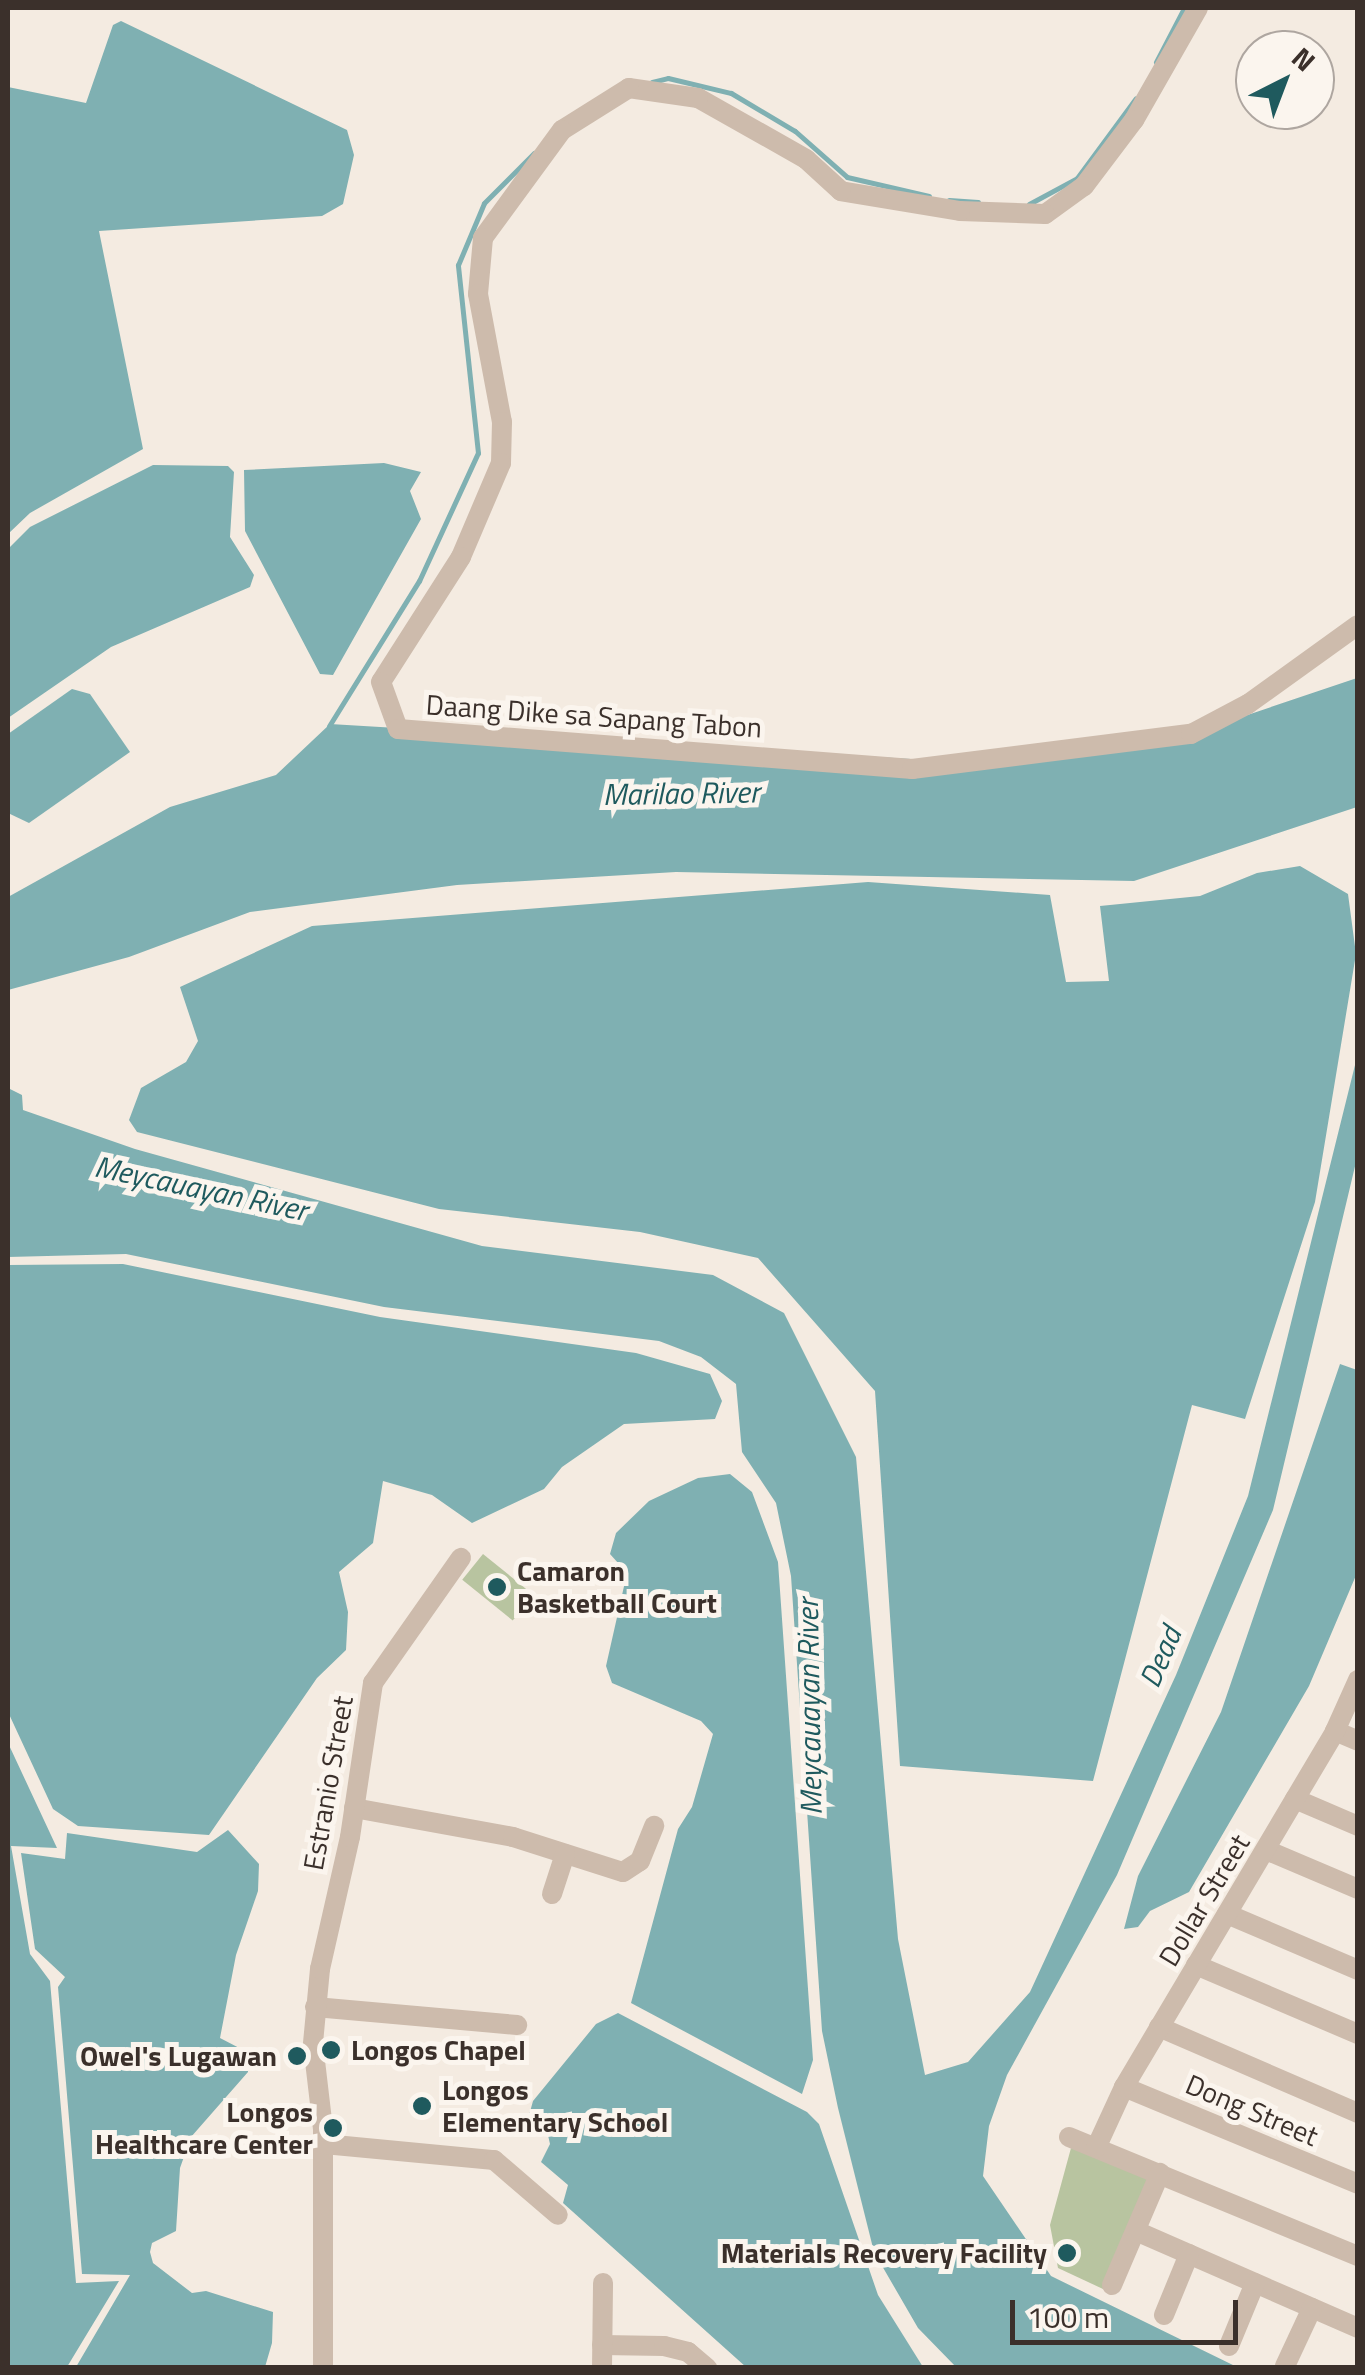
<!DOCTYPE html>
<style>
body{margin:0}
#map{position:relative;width:1365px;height:2375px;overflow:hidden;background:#f4ebe1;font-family:"Titillium Web",sans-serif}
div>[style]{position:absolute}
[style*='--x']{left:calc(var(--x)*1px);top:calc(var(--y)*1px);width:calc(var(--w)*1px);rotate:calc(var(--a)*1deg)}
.green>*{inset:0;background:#b8c4a0;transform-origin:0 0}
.water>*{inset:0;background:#7fb0b2}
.stream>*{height:5px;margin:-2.5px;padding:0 2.5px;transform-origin:2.5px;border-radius:2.5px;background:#7fb0b2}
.minor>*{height:20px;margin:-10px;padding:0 10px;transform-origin:10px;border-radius:10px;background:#cdbbac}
.dots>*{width:28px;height:28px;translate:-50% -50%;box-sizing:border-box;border:5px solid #fbf5ee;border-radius:50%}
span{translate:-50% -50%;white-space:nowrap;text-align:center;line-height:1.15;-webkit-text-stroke:10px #fbf5ee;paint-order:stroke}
.street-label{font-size:28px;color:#3b302b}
.poi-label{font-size:28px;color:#3b302b;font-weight:700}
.left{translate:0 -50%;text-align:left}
.right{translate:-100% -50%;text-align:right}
.water-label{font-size:30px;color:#1f5a5e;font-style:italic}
.frame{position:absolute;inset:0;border:10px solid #3b302b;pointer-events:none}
.north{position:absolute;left:1235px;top:30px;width:100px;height:100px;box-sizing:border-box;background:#fbf5ee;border:2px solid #aea6a0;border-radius:50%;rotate:42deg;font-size:28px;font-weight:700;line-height:40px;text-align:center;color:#3b302b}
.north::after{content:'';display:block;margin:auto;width:35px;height:45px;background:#1f5a5e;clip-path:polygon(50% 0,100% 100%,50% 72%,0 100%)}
.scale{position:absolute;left:1010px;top:2300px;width:228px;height:45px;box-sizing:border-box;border:5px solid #3b302b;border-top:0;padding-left:12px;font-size:30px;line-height:35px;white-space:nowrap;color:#3b302b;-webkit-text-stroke:8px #fbf5ee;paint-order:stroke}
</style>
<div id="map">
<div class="green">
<i style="left:483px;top:1554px;width:65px;height:33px;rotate:39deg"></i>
<i style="clip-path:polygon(1071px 2148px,1152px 2178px,1103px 2289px,1058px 2268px,1050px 2225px)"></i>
</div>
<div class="water">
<i style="clip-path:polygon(121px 21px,347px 130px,354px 155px,343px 204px,322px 216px,99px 231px,143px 449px,30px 513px,8px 534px,8px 87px,86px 103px,113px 25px)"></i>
<i style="clip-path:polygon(384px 463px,421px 472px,410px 491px,421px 519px,333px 675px,320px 674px,245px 531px,244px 470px)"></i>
<i style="clip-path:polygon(153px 465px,228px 466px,234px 472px,230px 537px,254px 575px,250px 587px,111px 647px,8px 718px,8px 549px,30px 527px)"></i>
<i style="clip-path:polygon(1357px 678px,1357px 807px,1134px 881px,676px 872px,457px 885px,250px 912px,129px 957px,8px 990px,8px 897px,170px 807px,276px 775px,330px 724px,977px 763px,1191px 734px)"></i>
<i style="clip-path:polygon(72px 689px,90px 694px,130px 752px,29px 823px,8px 813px,8px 734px)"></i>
<i style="clip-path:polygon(1300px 866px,1348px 894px,1356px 954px,1315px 1202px,1245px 1419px,1192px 1405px,1093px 1781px,900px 1766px,875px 1391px,758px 1258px,640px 1232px,439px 1209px,137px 1132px,129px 1120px,141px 1088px,186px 1062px,198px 1041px,180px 987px,312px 926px,868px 882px,1050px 895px,1066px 982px,1109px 981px,1100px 906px,1200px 896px,1257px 873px)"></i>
<i style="clip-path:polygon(1357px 1057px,1357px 1158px,1273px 1510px,1117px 1875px,1007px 2075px,989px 2126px,983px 2176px,1051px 2276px,1237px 2367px,956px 2367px,918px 2328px,874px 2252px,838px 2108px,822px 2031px,791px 1576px,776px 1503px,742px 1452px,736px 1384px,701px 1357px,659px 1341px,384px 1307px,126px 1254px,8px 1257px,8px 1088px,22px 1095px,23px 1110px,135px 1149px,482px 1246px,713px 1275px,784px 1313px,856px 1457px,898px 1939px,925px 2075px,968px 2062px,1030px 1992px,1176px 1675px,1248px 1496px)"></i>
<i style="clip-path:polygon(123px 1264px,380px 1317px,636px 1353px,710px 1374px,722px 1401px,715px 1419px,624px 1424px,562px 1467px,544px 1489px,472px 1523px,432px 1495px,383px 1481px,373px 1543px,339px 1572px,348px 1612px,346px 1650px,317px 1678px,209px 1835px,78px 1826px,53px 1809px,8px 1712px,8px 1265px)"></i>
<i style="clip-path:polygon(1340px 1364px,1357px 1370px,1357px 1573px,1309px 1686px,1189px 1892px,1150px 1911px,1138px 1927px,1124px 1929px,1138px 1876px,1221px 1712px)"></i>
<i style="clip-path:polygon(730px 1474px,752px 1492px,778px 1562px,813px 2060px,802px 2094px,631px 2003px,678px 1829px,692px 1807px,713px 1734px,701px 1721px,612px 1683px,606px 1666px,627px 1573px,610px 1554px,616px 1533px,649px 1501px,698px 1478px)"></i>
<i style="clip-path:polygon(8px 1743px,57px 1848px,11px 1846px,30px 1954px,50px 1981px,76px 2283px,119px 2281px,67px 2367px,8px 2367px)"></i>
<i style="clip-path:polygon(228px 1830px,259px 1864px,258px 1891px,236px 1955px,220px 2038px,247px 2052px,248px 2072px,191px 2137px,180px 2168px,176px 2231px,152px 2243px,150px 2252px,153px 2263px,192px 2293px,206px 2291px,273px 2312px,272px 2343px,265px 2367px,76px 2367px,130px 2275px,82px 2274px,58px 1987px,65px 1977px,35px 1949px,21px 1853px,65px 1859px,67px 1833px,197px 1852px)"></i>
<i style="clip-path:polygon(618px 2013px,807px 2112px,819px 2124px,878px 2295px,923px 2367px,746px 2367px,563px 2203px,568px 2185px,541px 2162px,550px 2144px,547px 2131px,528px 2119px,533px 2101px,596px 2024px)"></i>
</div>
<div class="stream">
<i style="--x:1156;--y:62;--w:61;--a:-62.6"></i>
<i style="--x:652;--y:82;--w:16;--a:-14"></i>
<i style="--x:668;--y:78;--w:65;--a:13.4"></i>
<i style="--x:731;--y:93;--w:74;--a:30.7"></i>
<i style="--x:795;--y:131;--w:69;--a:41.5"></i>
<i style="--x:847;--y:177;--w:84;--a:13"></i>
<i style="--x:949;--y:200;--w:29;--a:4"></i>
<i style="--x:1029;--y:204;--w:55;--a:-28.4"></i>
<i style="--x:1077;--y:178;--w:99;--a:-53.6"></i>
<i style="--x:329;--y:726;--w:171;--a:-58.2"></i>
<i style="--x:419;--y:581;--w:141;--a:-65.3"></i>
<i style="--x:478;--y:453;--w:189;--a:-96.1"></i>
<i style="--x:458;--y:265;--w:67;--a:-67.2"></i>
<i style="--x:484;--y:203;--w:71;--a:-45"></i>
</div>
<div class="minor">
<i style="--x:1198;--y:8;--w:129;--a:119.7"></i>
<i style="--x:1134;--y:120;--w:83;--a:127.1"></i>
<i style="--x:1084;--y:186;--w:48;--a:144.3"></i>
<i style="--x:1045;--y:214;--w:85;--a:-178"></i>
<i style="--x:960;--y:211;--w:121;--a:-170.5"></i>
<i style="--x:841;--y:191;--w:47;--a:-137.6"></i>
<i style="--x:806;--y:159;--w:124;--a:-150.5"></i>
<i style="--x:698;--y:98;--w:70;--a:-171.8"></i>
<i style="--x:629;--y:88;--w:79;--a:147.9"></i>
<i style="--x:562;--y:130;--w:134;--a:126.2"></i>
<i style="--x:483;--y:238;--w:56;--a:95.1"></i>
<i style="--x:478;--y:294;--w:130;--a:79.4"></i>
<i style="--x:502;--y:422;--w:41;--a:91.4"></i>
<i style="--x:501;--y:463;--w:102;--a:113.1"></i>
<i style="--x:461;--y:557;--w:148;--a:122.6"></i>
<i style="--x:381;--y:682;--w:50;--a:70.1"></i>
<i style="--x:398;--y:729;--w:516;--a:4.45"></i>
<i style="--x:912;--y:769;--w:281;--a:-7.2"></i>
<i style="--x:1191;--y:734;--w:64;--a:-27.8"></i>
<i style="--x:1248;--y:704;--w:135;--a:-35.7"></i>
<i style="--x:1335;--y:1731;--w:25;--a:23"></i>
<i style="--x:1295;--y:1799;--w:69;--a:23.2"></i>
<i style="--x:354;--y:1808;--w:162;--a:10.3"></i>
<i style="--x:513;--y:1837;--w:115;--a:17.7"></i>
<i style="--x:623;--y:1872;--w:20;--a:-33"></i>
<i style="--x:640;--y:1861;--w:38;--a:-68"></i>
<i style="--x:1266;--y:1850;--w:100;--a:23"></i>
<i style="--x:552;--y:1894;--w:42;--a:-72"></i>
<i style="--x:1227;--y:1914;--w:142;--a:23.1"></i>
<i style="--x:1196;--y:1965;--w:176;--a:23.1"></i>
<i style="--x:315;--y:2007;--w:203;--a:5.1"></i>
<i style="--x:1159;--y:2027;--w:217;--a:23.4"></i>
<i style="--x:313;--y:2043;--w:74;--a:-84.6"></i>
<i style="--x:320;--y:1969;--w:135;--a:-77.2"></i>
<i style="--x:350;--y:1837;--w:156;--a:-81.5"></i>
<i style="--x:373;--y:1683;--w:153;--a:-54.9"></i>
<i style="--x:315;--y:2061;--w:68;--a:83.3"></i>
<i style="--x:323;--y:2129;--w:239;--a:90"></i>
<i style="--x:1124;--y:2087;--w:253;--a:22.5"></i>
<i style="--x:1069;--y:2137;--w:313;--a:22.4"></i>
<i style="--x:324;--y:2144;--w:171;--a:5.4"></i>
<i style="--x:494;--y:2160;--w:84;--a:40.7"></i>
<i style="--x:1096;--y:2148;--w:67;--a:-65.3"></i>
<i style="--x:1124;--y:2087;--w:414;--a:-59.3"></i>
<i style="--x:1335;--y:1731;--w:56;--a:-65.7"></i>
<i style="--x:1136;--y:2231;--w:242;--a:23.6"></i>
<i style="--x:1112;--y:2285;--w:122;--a:-66.8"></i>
<i style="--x:1164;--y:2315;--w:66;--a:-67.7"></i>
<i style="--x:602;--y:2345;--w:62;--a:0.9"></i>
<i style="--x:664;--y:2346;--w:25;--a:14"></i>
<i style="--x:688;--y:2352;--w:25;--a:40"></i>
<i style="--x:1229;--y:2346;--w:68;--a:-67.6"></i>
<i style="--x:1285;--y:2366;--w:64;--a:-65"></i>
<i style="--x:602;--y:2368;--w:85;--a:-89.3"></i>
</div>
<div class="dots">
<i style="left:497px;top:1587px;background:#1f5a5e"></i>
<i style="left:331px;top:2050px;background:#1f5a5e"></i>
<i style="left:297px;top:2056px;background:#1f5a5e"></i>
<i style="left:422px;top:2106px;background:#1f5a5e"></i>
<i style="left:333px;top:2128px;background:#1f5a5e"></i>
<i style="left:1067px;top:2253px;background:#1f5a5e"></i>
</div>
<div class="street-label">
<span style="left:594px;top:716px;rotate:4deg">Daang Dike sa Sapang Tabon</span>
<span style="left:328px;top:1783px;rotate:-80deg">Estranio Street</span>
<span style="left:1204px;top:1900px;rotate:-59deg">Dollar Street</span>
<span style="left:1252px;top:2110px;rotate:23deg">Dong Street</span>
</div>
<div class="poi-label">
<span class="left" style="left:517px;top:1587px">Camaron<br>Basketball Court</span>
<span class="left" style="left:351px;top:2050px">Longos Chapel</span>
<span class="right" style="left:277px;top:2056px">Owel's Lugawan</span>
<span class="left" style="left:442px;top:2106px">Longos<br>Elementary School</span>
<span class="right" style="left:313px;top:2128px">Longos<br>Healthcare Center</span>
<span class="right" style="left:1047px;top:2253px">Materials Recovery Facility</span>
</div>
<div class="water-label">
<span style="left:681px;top:793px;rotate:-1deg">Marilao River</span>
<span style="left:201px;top:1188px;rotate:12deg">Meycauayan River</span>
<span style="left:1160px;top:1657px;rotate:-67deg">Dead</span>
<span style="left:809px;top:1707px;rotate:-91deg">Meycauayan River</span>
</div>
<div class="frame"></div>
<div class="north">N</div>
<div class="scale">100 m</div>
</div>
